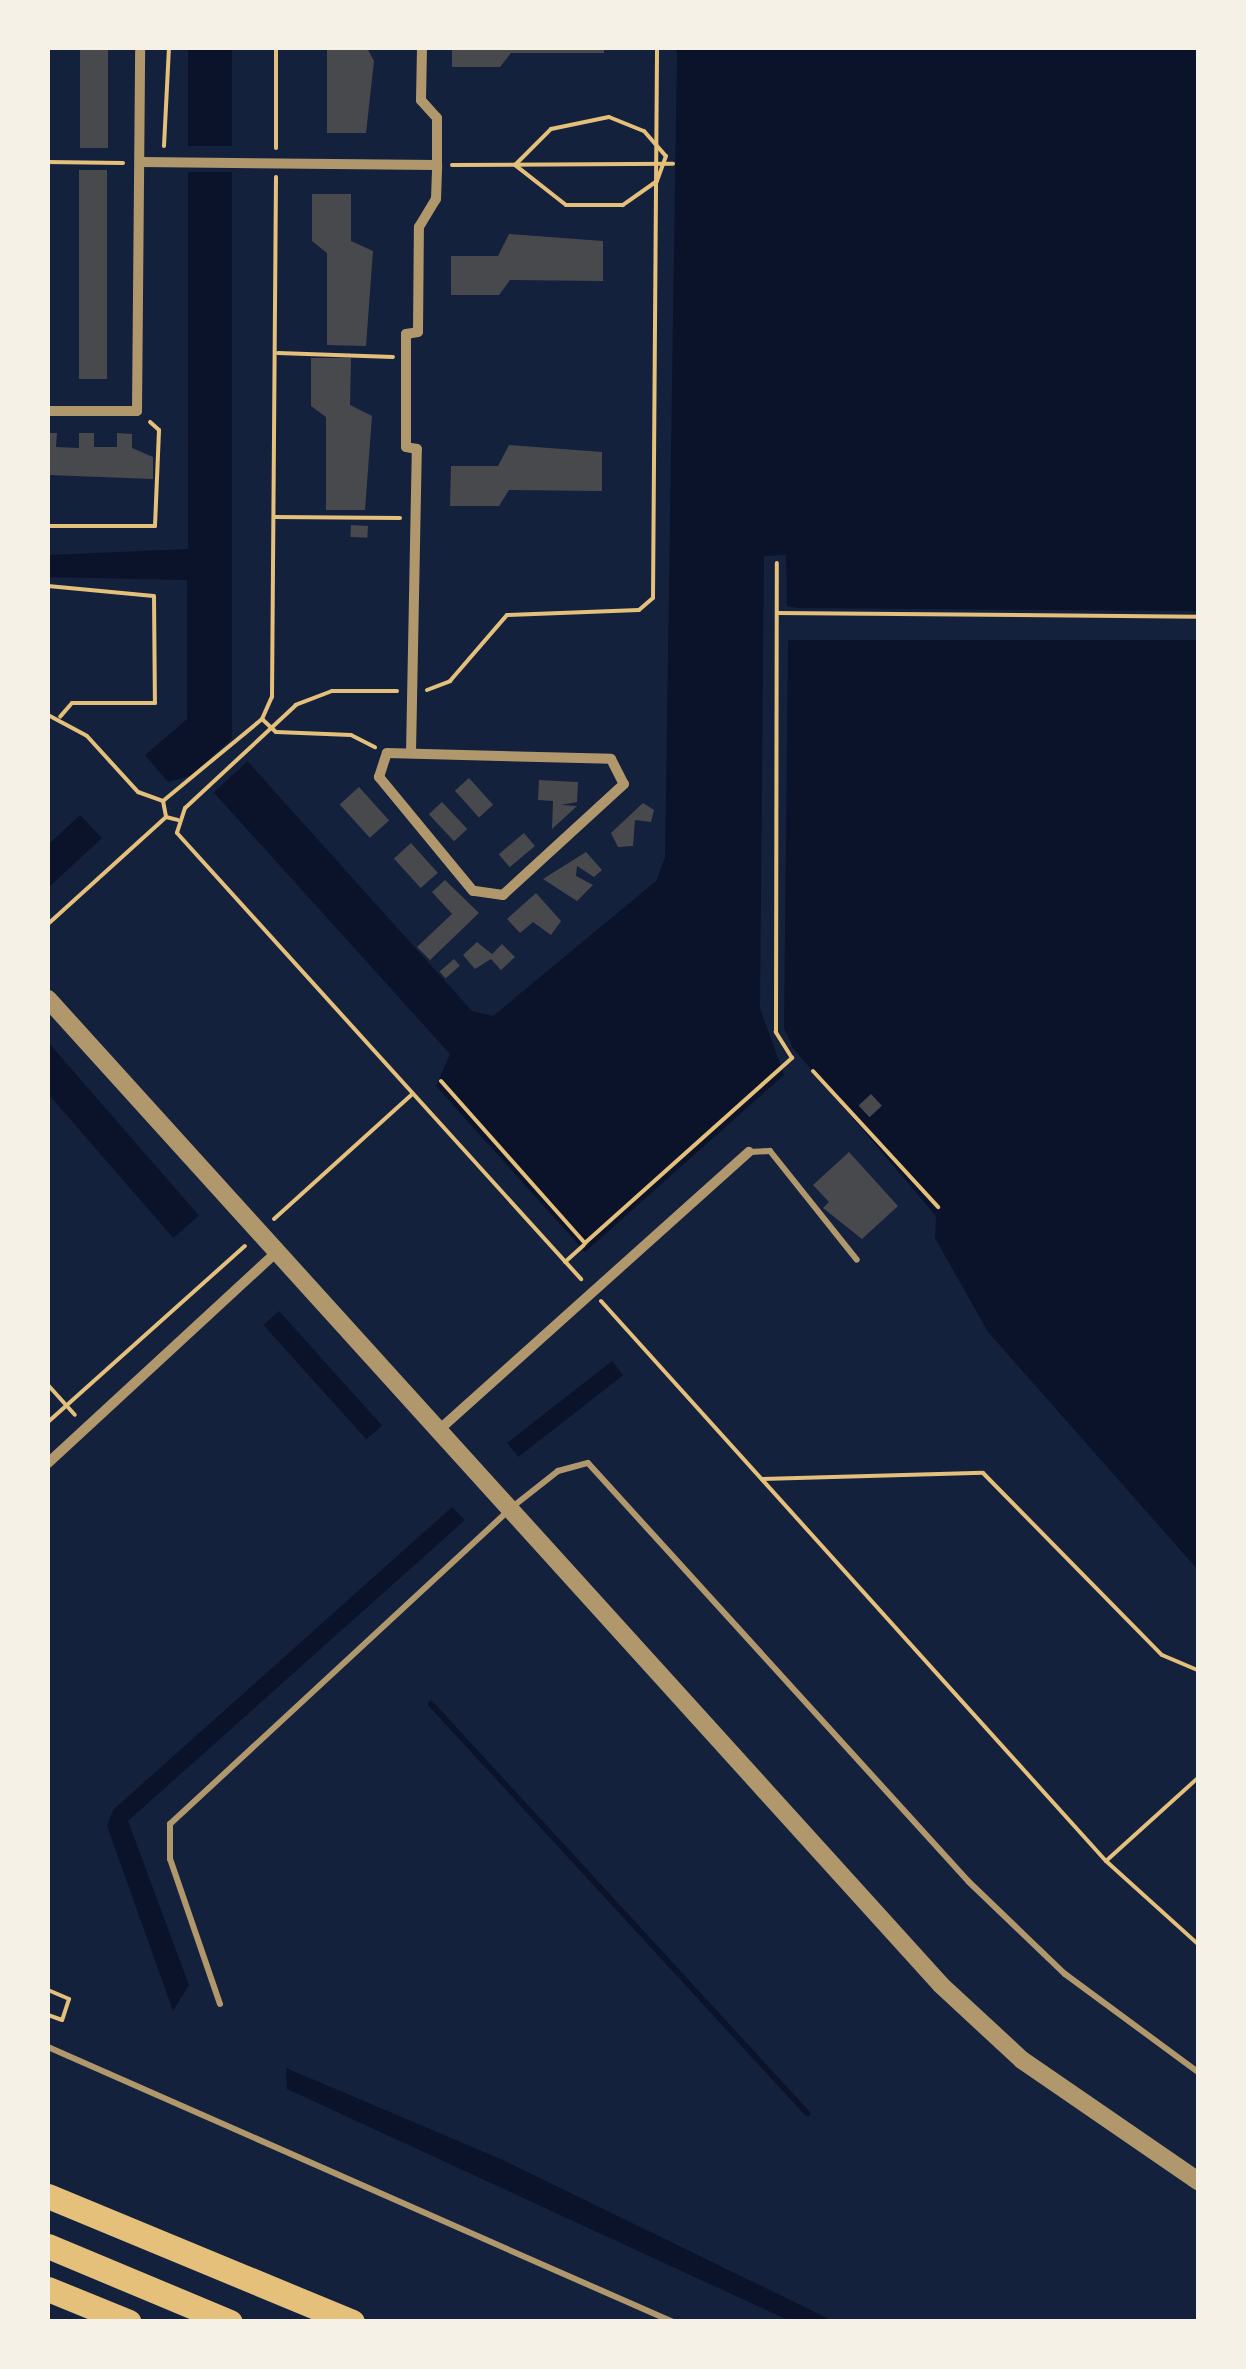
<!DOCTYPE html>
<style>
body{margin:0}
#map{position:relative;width:1246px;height:2369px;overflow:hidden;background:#14213d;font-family:"Fira Sans Condensed",sans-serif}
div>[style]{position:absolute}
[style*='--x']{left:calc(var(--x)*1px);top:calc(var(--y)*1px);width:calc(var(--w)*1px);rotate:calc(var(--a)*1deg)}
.water>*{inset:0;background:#0b132b;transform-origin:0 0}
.pier>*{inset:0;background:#14213d;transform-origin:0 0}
.stream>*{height:6px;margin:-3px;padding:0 3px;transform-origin:3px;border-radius:3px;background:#0b132b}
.building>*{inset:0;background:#48494c;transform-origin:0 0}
.path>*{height:4px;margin:-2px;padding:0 2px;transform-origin:2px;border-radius:2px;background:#e5c07b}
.service>*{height:6px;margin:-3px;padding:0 3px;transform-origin:3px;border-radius:3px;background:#b1986c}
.minor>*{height:10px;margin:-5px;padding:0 5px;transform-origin:5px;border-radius:5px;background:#b1986c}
.tertiary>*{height:18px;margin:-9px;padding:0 9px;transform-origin:9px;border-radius:9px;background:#b1986c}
.motorway>*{height:25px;margin:-12.5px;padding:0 12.5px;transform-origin:12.5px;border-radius:12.5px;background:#e5c07b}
span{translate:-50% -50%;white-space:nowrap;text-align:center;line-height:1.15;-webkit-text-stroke:9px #f6f1e7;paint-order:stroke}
.frame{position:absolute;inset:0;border:50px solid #f6f1e7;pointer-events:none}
</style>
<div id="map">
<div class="water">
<i style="clip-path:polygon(188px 48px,232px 48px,232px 744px,472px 1011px,493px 1016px,656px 881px,665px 857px,677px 48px,1198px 48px,1198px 611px,797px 608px,787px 606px,786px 555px,764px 556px,760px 1008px,784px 1075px,585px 1252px,436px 1086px,450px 1054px,197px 774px,168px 782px,145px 755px,187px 719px,187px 580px,48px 577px,48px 555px,188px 549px)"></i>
<i style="clip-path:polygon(788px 640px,1198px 640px,1198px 1570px,988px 1332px,935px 1238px,936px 1216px,793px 1048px,784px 1028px)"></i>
<i style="clip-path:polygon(80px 815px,102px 838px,48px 888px,48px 845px)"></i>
<i style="left:48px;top:1042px;width:230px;height:34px;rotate:49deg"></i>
<i style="left:279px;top:1311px;width:154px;height:21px;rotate:48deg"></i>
<i style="left:612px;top:1361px;width:18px;height:133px;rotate:52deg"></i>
<i style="clip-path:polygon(452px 1507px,465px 1520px,128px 1821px,189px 1985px,173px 2011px,107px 1826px,113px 1810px)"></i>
<i style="clip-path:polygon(286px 2068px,503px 2160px,833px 2321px,790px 2321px,287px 2089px)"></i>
</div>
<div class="pier">
<i style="left:188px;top:146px;width:48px;height:26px"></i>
<i style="clip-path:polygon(237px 734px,251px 758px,211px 795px,187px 779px)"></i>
</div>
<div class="stream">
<i style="--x:431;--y:1704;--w:556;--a:47.41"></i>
</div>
<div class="building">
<i style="left:80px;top:48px;width:28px;height:100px"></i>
<i style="clip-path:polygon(327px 48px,367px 48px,374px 61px,366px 133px,327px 133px)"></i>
<i style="clip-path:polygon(452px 48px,604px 48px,604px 53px,511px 53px,500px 67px,452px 67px)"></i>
<i style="left:79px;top:170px;width:28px;height:209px"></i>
<i style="clip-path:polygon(312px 194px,351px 194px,351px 241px,373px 251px,366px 346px,327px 345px,327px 253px,312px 241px)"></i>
<i style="clip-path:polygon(509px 234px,603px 241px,603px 281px,510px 280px,499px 295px,451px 295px,451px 256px,498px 256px)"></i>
<i style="clip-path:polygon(311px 358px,351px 358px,350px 405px,372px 416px,365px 510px,326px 510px,326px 417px,311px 406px)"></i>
<i style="clip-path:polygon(48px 433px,57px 433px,56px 447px,79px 448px,79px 433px,94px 433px,94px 447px,117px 447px,117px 433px,132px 434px,132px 448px,153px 457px,153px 479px,48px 475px)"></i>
<i style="clip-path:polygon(509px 445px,602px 452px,602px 491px,509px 490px,499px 506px,450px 506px,451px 466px,498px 466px)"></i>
<i style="left:351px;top:525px;width:17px;height:12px;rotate:3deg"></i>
<i style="left:469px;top:778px;width:36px;height:19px;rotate:48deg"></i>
<i style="clip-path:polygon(539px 780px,578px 782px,577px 802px,561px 805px,577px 806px,552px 829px,553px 801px,538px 800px)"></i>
<i style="left:359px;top:787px;width:45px;height:26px;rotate:48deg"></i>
<i style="left:442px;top:802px;width:37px;height:18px;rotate:47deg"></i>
<i style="clip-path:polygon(643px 803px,654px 810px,651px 822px,635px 820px,633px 846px,618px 847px,611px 833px)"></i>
<i style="left:524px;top:833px;width:17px;height:33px;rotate:50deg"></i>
<i style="left:411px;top:843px;width:40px;height:23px;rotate:48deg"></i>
<i style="clip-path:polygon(586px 852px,602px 870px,594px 877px,577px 866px,576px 876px,593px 885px,577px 901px,543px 879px)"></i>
<i style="clip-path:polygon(445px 880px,479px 913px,430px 960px,417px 947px,452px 914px,432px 892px)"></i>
<i style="clip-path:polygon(536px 893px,561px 921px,551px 935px,533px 922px,520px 933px,507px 919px)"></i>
<i style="clip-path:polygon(477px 942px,492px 954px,502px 944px,515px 957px,501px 970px,491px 959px,475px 969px,463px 955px)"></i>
<i style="left:454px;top:959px;width:9px;height:19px;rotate:49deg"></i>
<i style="left:871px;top:1094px;width:16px;height:17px;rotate:47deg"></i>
<i style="clip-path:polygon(849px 1152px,898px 1206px,862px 1239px,823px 1208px,829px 1202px,813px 1185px)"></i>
</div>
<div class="path">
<i style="--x:609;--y:117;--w:38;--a:22"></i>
<i style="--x:644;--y:131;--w:33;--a:49"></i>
<i style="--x:666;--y:156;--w:27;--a:110"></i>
<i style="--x:657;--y:181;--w:42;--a:144.8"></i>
<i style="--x:623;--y:205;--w:57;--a:180"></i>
<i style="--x:566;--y:205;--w:65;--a:-141.9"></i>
<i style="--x:515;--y:165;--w:51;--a:-45"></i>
<i style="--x:551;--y:129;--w:59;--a:-11.7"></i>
<i style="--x:164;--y:146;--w:98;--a:-87.1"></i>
<i style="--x:276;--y:148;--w:100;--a:-90"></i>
<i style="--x:48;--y:162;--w:75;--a:0.8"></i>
<i style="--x:452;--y:165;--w:221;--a:-0.3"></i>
<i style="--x:278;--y:353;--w:115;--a:2"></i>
<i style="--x:275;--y:517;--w:125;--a:0.5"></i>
<i style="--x:48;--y:526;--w:107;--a:0"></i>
<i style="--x:155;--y:526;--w:96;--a:-87.6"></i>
<i style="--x:159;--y:430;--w:12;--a:-138"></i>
<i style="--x:48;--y:586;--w:106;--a:5.4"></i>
<i style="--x:154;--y:596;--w:107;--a:89.5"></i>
<i style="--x:155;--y:703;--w:83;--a:180"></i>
<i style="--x:72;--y:703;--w:18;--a:131"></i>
<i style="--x:777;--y:613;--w:421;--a:0.5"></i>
<i style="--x:427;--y:690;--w:25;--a:-21"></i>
<i style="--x:450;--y:681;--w:87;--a:-49.2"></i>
<i style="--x:507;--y:615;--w:132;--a:-2.2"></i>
<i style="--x:639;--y:610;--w:18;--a:-41"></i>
<i style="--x:653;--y:598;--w:550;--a:-89.58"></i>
<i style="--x:397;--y:691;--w:65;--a:180"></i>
<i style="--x:332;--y:691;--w:39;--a:159"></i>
<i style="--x:296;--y:705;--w:151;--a:137.1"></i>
<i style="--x:185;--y:808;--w:26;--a:108"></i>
<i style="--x:177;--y:833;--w:602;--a:47.83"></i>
<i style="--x:48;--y:715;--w:44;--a:28.3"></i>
<i style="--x:87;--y:736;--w:76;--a:47.7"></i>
<i style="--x:138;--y:792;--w:27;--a:20"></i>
<i style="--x:262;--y:719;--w:19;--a:43"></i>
<i style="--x:276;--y:732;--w:75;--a:2.3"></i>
<i style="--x:351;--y:735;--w:27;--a:27"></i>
<i style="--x:163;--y:801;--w:129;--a:-39.6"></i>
<i style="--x:262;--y:719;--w:24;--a:-66"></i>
<i style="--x:272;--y:697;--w:520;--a:-89.56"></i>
<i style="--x:163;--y:801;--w:16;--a:79"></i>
<i style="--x:166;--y:817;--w:12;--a:14"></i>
<i style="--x:48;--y:924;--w:159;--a:-42.2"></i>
<i style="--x:813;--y:1071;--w:185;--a:47.4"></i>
<i style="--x:441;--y:1081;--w:217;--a:48.4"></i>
<i style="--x:585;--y:1243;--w:278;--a:-41.8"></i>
<i style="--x:792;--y:1058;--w:31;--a:-122"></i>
<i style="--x:776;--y:1032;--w:469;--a:-89.9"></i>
<i style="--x:274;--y:1219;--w:185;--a:-42.1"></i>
<i style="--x:565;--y:1262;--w:25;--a:-42"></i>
<i style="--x:601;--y:1301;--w:754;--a:47.96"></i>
<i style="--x:1106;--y:1861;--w:124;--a:42.1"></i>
<i style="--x:48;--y:1385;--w:40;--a:48"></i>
<i style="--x:48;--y:1422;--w:264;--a:-41.8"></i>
<i style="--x:762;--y:1479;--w:221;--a:-1.6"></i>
<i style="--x:983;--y:1473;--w:255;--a:45.5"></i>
<i style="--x:1162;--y:1655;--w:39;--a:23"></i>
<i style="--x:1106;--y:1861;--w:124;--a:-42.1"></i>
<i style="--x:48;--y:1990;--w:23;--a:23"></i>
<i style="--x:69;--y:1999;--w:22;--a:108"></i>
<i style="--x:62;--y:2020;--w:15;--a:-160"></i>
</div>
<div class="service">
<i style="--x:750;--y:1152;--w:20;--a:-3"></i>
<i style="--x:770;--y:1151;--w:139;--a:51.4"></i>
<i style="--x:220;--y:2004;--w:153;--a:-109"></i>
<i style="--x:170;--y:1859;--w:35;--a:-90"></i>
<i style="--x:170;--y:1824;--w:465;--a:-42.8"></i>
<i style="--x:511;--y:1508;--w:60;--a:-38.2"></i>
<i style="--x:558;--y:1471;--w:31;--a:-15"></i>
<i style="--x:588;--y:1463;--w:566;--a:47.72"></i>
<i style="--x:969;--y:1882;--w:133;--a:43.8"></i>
<i style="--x:1065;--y:1974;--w:165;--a:36.4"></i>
<i style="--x:48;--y:2047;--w:683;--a:23.75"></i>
</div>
<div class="minor">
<i style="--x:142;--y:162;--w:295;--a:0.6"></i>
<i style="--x:48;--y:411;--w:89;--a:0"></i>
<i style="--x:137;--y:411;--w:363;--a:-89.5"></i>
<i style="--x:387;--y:753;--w:224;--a:1.5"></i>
<i style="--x:611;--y:759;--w:28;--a:63"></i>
<i style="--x:624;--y:784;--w:164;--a:137.5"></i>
<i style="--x:503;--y:895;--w:30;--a:-172"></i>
<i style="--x:473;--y:891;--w:148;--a:-129.5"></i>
<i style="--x:379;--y:777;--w:25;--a:-72"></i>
<i style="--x:411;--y:753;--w:304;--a:-88.9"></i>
<i style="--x:417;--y:449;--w:11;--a:-170"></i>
<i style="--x:406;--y:447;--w:113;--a:-90"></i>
<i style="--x:406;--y:334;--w:12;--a:-9"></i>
<i style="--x:418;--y:332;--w:105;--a:-89.5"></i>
<i style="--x:419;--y:227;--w:33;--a:-59"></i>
<i style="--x:436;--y:199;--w:34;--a:-88"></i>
<i style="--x:437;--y:165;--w:47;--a:-90"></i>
<i style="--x:437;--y:118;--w:24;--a:-132"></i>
<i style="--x:421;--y:100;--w:52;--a:-88.9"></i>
<i style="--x:440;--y:1429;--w:415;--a:-41.9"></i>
<i style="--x:48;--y:1463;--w:314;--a:-42.7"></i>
</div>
<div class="tertiary">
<i style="--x:48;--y:999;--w:1330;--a:47.83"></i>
<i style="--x:941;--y:1985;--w:110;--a:42.8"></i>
<i style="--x:1022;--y:2060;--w:214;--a:34.5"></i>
</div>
<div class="motorway">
<i style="--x:48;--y:2196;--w:329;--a:22.5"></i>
<i style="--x:48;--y:2246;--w:197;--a:22.7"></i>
<i style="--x:48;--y:2289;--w:87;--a:22.2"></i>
</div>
<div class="frame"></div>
</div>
